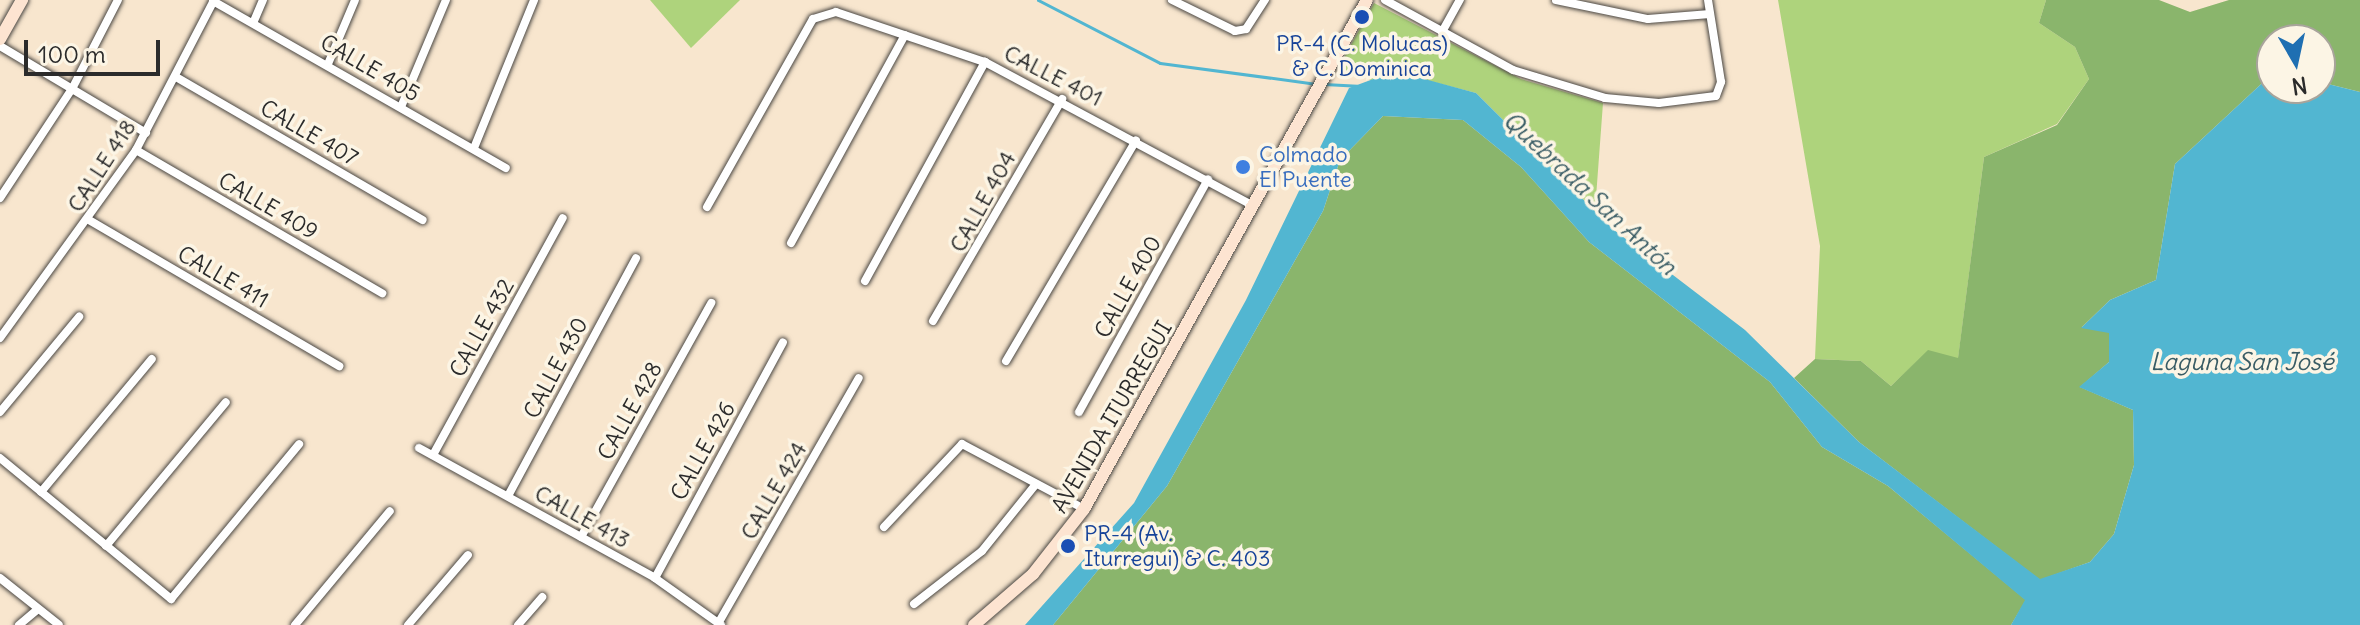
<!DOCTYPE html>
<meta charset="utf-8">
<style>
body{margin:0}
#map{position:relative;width:2360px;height:625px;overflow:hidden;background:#f8e6ce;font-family:Delius,sans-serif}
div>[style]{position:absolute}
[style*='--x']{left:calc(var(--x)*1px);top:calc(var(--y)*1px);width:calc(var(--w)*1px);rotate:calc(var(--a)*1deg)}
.green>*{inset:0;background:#aed37c}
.forest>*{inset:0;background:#8ab56c}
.water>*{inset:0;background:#52b6d1}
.stream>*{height:3px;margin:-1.5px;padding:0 1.5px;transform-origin:1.5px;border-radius:1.5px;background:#52b6d1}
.roads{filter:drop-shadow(0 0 2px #4a4743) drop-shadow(0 0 2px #4a4743)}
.street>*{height:8px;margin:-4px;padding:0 4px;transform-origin:4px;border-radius:4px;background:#fff}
.secondary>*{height:12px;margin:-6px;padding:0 6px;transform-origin:6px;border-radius:6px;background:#fde4d1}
.dots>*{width:22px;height:22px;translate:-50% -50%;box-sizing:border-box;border:4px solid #fcf5e5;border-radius:50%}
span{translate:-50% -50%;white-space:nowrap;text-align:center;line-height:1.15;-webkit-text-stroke:7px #fcf5e5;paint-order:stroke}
.transit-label{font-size:22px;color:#164399}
.left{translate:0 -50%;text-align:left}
.street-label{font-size:22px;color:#2b2b2b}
.shop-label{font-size:22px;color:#366cbe}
.water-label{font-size:24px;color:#395c65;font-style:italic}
.north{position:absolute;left:2256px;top:24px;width:80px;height:80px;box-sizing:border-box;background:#fcf5e5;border:2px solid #a8a49b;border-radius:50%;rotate:171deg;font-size:22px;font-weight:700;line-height:32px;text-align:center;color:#2b2b2b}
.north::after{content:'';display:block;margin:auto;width:28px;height:36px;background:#1f6fb2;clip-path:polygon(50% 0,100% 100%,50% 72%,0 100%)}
.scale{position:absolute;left:24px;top:40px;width:136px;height:36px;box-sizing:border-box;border:4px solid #2b2b2b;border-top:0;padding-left:10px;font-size:24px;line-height:28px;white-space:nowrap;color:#2b2b2b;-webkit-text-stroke:6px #fcf5e5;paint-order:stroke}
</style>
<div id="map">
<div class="green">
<i style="clip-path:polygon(650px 0,740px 0,691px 48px)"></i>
<i style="clip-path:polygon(1778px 0,2046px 0,2039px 23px,2075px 47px,2089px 79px,2057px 124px,1984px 157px,1958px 359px,1928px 351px,1891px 386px,1861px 361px,1815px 359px,1820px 246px)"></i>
<i style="clip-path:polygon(1374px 3px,1521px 79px,1603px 103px,1595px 211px,1476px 93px,1395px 72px,1371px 80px,1338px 68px)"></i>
</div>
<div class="forest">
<i style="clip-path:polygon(2046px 0,2159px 0,2190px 12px,2229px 0,2360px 0,2360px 92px,2320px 82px,2320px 40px,2272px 40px,2272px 74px,2175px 164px,2156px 280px,2110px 300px,2082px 327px,2109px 332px,2109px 362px,2080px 387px,2133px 410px,2134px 465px,2114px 534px,2090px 562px,2040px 580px,1859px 442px,1794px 378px,1815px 359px,1861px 361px,1891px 386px,1928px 350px,1958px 358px,1984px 157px,2057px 125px,2089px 79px,2075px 47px,2039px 23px)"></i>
<i style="clip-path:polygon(1383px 116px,1463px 120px,1521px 167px,1589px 242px,1770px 382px,1822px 447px,1888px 486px,2026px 600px,2011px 625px,1053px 625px,1167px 486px,1323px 211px,1340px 160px)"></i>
</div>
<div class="water">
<i style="clip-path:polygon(1395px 71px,1476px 93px,1614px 230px,1745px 330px,1859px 442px,2040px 579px,2090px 562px,2114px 534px,2134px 465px,2133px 410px,2079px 387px,2109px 362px,2109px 333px,2081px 328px,2110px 300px,2156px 280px,2175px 164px,2272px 74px,2272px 88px,2320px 88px,2320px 82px,2360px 92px,2360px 625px,2011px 625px,2025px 600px,1888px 486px,1822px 447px,1770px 382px,1589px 242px,1521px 167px,1463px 120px,1383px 116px,1340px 160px,1323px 211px,1167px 486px,1053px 625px,1025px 625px,1134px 503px,1246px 300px,1349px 88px)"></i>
</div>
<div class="stream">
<i style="--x:1038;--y:0;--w:137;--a:27.3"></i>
<i style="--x:1160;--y:63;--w:158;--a:7.6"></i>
<i style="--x:1324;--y:84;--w:33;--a:3"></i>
</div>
<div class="roads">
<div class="street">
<i style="--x:1172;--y:0;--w:70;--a:26.2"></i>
<i style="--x:1235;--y:31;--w:11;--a:-10"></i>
<i style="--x:1246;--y:29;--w:35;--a:-57"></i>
<i style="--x:1385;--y:0;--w:146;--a:28.7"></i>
<i style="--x:1513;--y:70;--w:96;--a:16.9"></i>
<i style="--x:1605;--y:98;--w:54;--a:5.3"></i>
<i style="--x:1659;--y:103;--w:57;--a:-7"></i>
<i style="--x:1716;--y:96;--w:15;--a:-70"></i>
<i style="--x:1721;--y:82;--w:83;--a:-99"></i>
<i style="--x:1556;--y:0;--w:94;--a:11.7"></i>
<i style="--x:1648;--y:19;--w:62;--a:-4.6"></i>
<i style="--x:213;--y:1;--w:337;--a:29.7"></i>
<i style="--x:254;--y:21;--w:23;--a:-67"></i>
<i style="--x:1442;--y:32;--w:37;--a:-61"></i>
<i style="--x:0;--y:46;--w:170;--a:30.8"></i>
<i style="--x:328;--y:64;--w:69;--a:-67.1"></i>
<i style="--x:176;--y:77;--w:285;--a:30.1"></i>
<i style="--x:401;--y:107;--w:116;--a:-67.2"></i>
<i style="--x:474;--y:148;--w:160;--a:-67.9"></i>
<i style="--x:136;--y:150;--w:285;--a:30.2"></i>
<i style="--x:0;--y:198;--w:131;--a:-56.6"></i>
<i style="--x:72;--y:89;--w:100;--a:-62.7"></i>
<i style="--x:707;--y:207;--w:216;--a:-60.6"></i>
<i style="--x:813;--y:19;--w:24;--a:-17"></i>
<i style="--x:836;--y:12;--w:157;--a:18.6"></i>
<i style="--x:985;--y:62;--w:304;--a:28.2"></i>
<i style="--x:89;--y:220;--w:290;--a:30.3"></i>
<i style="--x:791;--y:243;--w:237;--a:-61.3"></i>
<i style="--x:865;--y:281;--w:250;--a:-61.3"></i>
<i style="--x:933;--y:321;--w:257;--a:-59.8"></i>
<i style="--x:0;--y:338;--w:232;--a:-54.1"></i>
<i style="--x:136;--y:150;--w:169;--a:-62.5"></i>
<i style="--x:1006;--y:361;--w:256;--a:-59.5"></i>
<i style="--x:0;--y:412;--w:124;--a:-50.3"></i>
<i style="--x:1079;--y:412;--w:266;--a:-61"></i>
<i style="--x:419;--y:448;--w:269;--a:28.8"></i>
<i style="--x:655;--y:578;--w:81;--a:35.5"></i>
<i style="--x:433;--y:455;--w:270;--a:-61.3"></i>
<i style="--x:0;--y:458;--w:222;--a:39.5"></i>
<i style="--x:171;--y:599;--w:201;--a:-50.4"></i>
<i style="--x:41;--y:492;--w:173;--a:-50.2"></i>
<i style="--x:508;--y:496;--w:270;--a:-61.7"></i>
<i style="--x:884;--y:527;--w:114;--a:-46.8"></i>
<i style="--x:962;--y:444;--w:138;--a:28"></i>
<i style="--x:581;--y:537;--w:268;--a:-60.9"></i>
<i style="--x:106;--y:546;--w:187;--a:-50.2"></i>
<i style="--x:0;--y:578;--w:75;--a:38.5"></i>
<i style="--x:655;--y:578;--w:268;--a:-61.5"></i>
<i style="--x:914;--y:604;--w:86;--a:-37.9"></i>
<i style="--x:982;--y:551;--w:86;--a:-51.1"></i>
<i style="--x:719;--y:622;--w:281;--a:-60.2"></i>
<i style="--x:19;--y:625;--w:25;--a:-40"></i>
<i style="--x:295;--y:625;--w:148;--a:-50.2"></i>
<i style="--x:408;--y:625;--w:92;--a:-49.4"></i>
<i style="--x:518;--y:625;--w:37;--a:-49"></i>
</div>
<div class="secondary">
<i style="--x:0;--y:39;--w:45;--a:-60.6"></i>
<i style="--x:974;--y:625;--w:78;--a:-40.8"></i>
<i style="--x:1033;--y:574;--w:83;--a:-51.9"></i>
<i style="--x:1084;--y:509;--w:582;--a:-60.93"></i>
</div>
</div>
<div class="dots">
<i style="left:1362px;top:17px;background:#1a4fb4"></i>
<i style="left:1243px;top:167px;background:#3f7fe0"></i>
<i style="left:1068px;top:546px;background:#1a4fb4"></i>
</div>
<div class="transit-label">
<span style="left:1362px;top:56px">PR-4 (C. Molucas)<br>&amp; C. Dominica</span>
<span class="left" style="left:1084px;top:546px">PR-4 (Av.<br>Iturregui) &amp; C. 403</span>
</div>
<div class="street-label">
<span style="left:370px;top:68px;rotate:30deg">CALLE 405</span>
<span style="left:1053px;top:76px;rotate:27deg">CALLE 401</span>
<span style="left:309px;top:133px;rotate:30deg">CALLE 407</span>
<span style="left:102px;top:166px;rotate:-57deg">CALLE 418</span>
<span style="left:983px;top:202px;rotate:-61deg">CALLE 404</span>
<span style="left:268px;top:206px;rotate:30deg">CALLE 409</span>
<span style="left:223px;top:277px;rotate:30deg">CALLE 411</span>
<span style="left:1128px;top:287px;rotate:-61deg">CALLE 400</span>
<span style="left:482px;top:328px;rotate:-61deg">CALLE 432</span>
<span style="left:556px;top:368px;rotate:-62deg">CALLE 430</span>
<span style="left:630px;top:411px;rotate:-61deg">CALLE 428</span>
<span style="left:1112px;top:417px;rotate:-60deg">AVENIDA ITURREGUI</span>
<span style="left:703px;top:451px;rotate:-61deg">CALLE 426</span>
<span style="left:774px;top:491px;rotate:-60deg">CALLE 424</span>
<span style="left:582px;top:517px;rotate:29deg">CALLE 413</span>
</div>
<div class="shop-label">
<span class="left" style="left:1259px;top:167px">Colmado<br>El Puente</span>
</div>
<div class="water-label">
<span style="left:1590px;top:193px;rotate:43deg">Quebrada San Antón</span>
<span style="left:2242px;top:362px">Laguna San José</span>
</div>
<div class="north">N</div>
<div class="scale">100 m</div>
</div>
